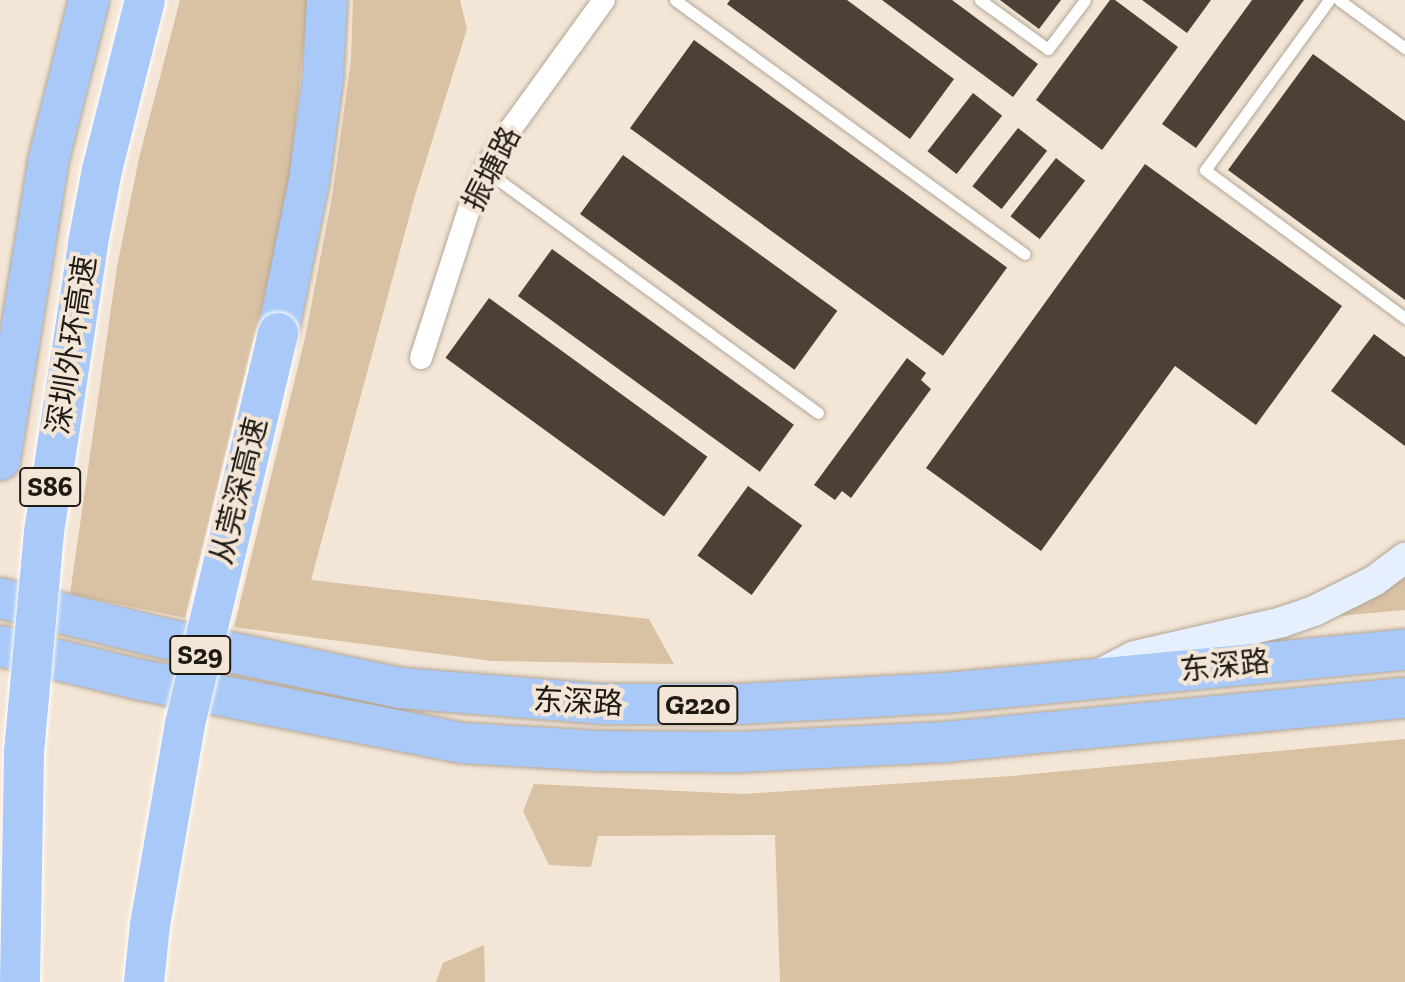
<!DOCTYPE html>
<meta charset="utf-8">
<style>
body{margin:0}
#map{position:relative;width:1405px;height:982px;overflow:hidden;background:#f4e6d6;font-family:"Zilla Slab","Noto Sans SC",serif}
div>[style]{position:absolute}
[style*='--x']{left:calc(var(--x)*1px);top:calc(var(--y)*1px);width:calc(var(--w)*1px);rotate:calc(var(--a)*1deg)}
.green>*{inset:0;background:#d9c1a4}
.building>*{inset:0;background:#4c4134;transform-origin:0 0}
.roads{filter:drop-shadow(0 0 2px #b3a697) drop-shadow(0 0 2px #b3a697)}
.lane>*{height:11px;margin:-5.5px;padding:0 5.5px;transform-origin:5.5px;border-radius:5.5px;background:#fff}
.street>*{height:22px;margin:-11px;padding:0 11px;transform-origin:11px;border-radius:11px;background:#fff}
.secondary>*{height:30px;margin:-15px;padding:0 15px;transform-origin:15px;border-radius:15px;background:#e5effd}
.highway>*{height:40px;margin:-20px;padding:0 20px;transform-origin:20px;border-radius:20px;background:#a9c9f8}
.bridges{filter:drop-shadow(0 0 2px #fff) drop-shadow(0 0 2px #fff)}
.highway-bridge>*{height:40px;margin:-20px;padding:0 20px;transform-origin:20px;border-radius:20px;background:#a9c9f8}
span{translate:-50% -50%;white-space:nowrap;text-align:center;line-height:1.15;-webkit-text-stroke:8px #f4e6d6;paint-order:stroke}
.shield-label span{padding:2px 6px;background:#f4e6d6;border:2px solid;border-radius:6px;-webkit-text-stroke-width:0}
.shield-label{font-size:28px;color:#1e1a14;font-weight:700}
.street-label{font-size:30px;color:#1e1a14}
</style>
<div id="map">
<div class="green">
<i style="clip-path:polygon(180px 0,308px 0,290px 177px,275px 253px,185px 618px,70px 594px,117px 267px,139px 158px)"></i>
<i style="clip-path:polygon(353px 0,460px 0,467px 29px,414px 199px,311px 580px,649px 619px,674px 664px,492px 661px,234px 627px,305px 338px,332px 197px,351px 60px)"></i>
<i style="clip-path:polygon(1405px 573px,1405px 610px,1338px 616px)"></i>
<i style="clip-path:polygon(1405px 739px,1405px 982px,780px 982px,775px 835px,598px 836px,591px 867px,549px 865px,523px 811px,534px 784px,743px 794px,1012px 776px)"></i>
<i style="clip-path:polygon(484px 945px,485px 982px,436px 982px,443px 963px)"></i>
</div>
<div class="building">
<i style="clip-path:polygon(730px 0,847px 0,954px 79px,910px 139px,727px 4px)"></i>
<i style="clip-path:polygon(882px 0,952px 0,1038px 64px,1013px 97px)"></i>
<i style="clip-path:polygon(1000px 0,1061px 0,1039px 29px)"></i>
<i style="clip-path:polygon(1110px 0,1115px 0,1178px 47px,1102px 150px,1036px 100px)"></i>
<i style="clip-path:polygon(1142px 0,1211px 0,1187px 33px)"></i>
<i style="clip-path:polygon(1252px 0,1304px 0,1196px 148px,1162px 124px)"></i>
<i style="left:694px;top:40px;width:387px;height:109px;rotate:36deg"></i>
<i style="clip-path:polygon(1313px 54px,1405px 121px,1405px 300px,1228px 170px)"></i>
<i style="left:973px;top:93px;width:37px;height:74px;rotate:38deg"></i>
<i style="left:1018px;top:128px;width:37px;height:74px;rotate:38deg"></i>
<i style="left:623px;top:155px;width:265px;height:73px;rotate:36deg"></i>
<i style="left:1056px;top:158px;width:37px;height:74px;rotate:38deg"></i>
<i style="clip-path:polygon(1145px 164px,1342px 306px,1256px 425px,1175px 366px,1041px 551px,926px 468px)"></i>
<i style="left:552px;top:249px;width:299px;height:58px;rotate:36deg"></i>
<i style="left:489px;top:298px;width:270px;height:74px;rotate:36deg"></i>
<i style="clip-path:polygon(1374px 334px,1405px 357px,1405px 446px,1331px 391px)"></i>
<i style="clip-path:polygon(907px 358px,926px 373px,921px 380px,931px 389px,851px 498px,842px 491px,835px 500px,814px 485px)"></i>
<i style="left:748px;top:486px;width:67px;height:86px;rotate:36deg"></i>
</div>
<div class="roads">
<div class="lane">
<i style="--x:675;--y:0;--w:432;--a:36"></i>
<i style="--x:980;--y:0;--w:84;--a:35.8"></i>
<i style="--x:1048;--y:49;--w:61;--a:-52.9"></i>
<i style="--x:1329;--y:0;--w:210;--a:126.1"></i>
<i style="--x:1205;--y:170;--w:249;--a:36.5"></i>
<i style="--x:1339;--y:0;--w:82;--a:36"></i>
<i style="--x:485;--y:170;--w:412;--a:36.1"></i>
</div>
<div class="street">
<i style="--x:421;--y:358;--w:160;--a:-72.1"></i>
<i style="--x:470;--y:206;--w:39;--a:-67"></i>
<i style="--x:485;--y:170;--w:42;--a:-58.6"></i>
<i style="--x:507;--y:134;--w:165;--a:-54.1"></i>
</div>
<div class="secondary">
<i style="--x:1107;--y:670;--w:30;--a:-27"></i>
<i style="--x:1134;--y:656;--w:152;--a:-12.9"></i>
<i style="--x:1282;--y:622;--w:34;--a:-19"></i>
<i style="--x:1314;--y:611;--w:67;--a:-26.6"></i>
<i style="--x:1374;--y:581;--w:39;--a:-37"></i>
</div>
<div class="highway">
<i style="--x:278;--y:333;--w:155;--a:-78.5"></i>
<i style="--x:309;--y:181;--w:105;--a:-82.3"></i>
<i style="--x:323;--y:77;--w:77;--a:-87"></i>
<i style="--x:0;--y:460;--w:302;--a:-80.8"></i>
<i style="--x:48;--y:162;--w:167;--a:-75.8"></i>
<i style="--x:0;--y:598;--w:168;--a:13.8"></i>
<i style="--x:163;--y:638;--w:242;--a:11.9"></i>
<i style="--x:400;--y:688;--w:205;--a:4.5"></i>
<i style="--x:604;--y:704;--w:136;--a:0"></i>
<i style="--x:740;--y:704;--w:206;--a:-3.1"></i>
<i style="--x:946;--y:693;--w:461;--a:-5.4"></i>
<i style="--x:0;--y:646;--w:140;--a:13.6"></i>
<i style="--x:136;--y:679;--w:333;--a:11.1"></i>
<i style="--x:463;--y:743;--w:138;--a:3.3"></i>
<i style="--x:601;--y:751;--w:137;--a:0.4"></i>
<i style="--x:738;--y:752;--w:207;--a:-2.8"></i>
<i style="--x:945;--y:742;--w:462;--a:-5.5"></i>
</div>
</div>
<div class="bridges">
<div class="highway-bridge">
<i style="--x:20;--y:982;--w:230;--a:-89"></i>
<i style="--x:24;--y:752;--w:221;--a:-84.8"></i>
<i style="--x:44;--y:532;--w:292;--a:-81.3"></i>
<i style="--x:88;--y:243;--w:74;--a:-79.1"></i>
<i style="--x:102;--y:170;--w:175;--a:-75.8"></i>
<i style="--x:144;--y:982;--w:57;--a:-84"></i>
<i style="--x:150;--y:925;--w:204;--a:-80.1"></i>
<i style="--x:185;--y:724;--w:402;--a:-76.6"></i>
</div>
</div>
<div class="shield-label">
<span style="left:50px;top:487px">S86</span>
<span style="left:200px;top:655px">S29</span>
<span style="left:698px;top:705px">G220</span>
</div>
<div class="street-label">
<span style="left:492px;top:169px;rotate:-63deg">振塘路</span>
<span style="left:72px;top:345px;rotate:-81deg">深圳外环高速</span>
<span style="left:239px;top:491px;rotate:-76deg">从莞深高速</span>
<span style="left:1225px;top:666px;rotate:-6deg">东深路</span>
<span style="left:578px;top:702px;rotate:3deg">东深路</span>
</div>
</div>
